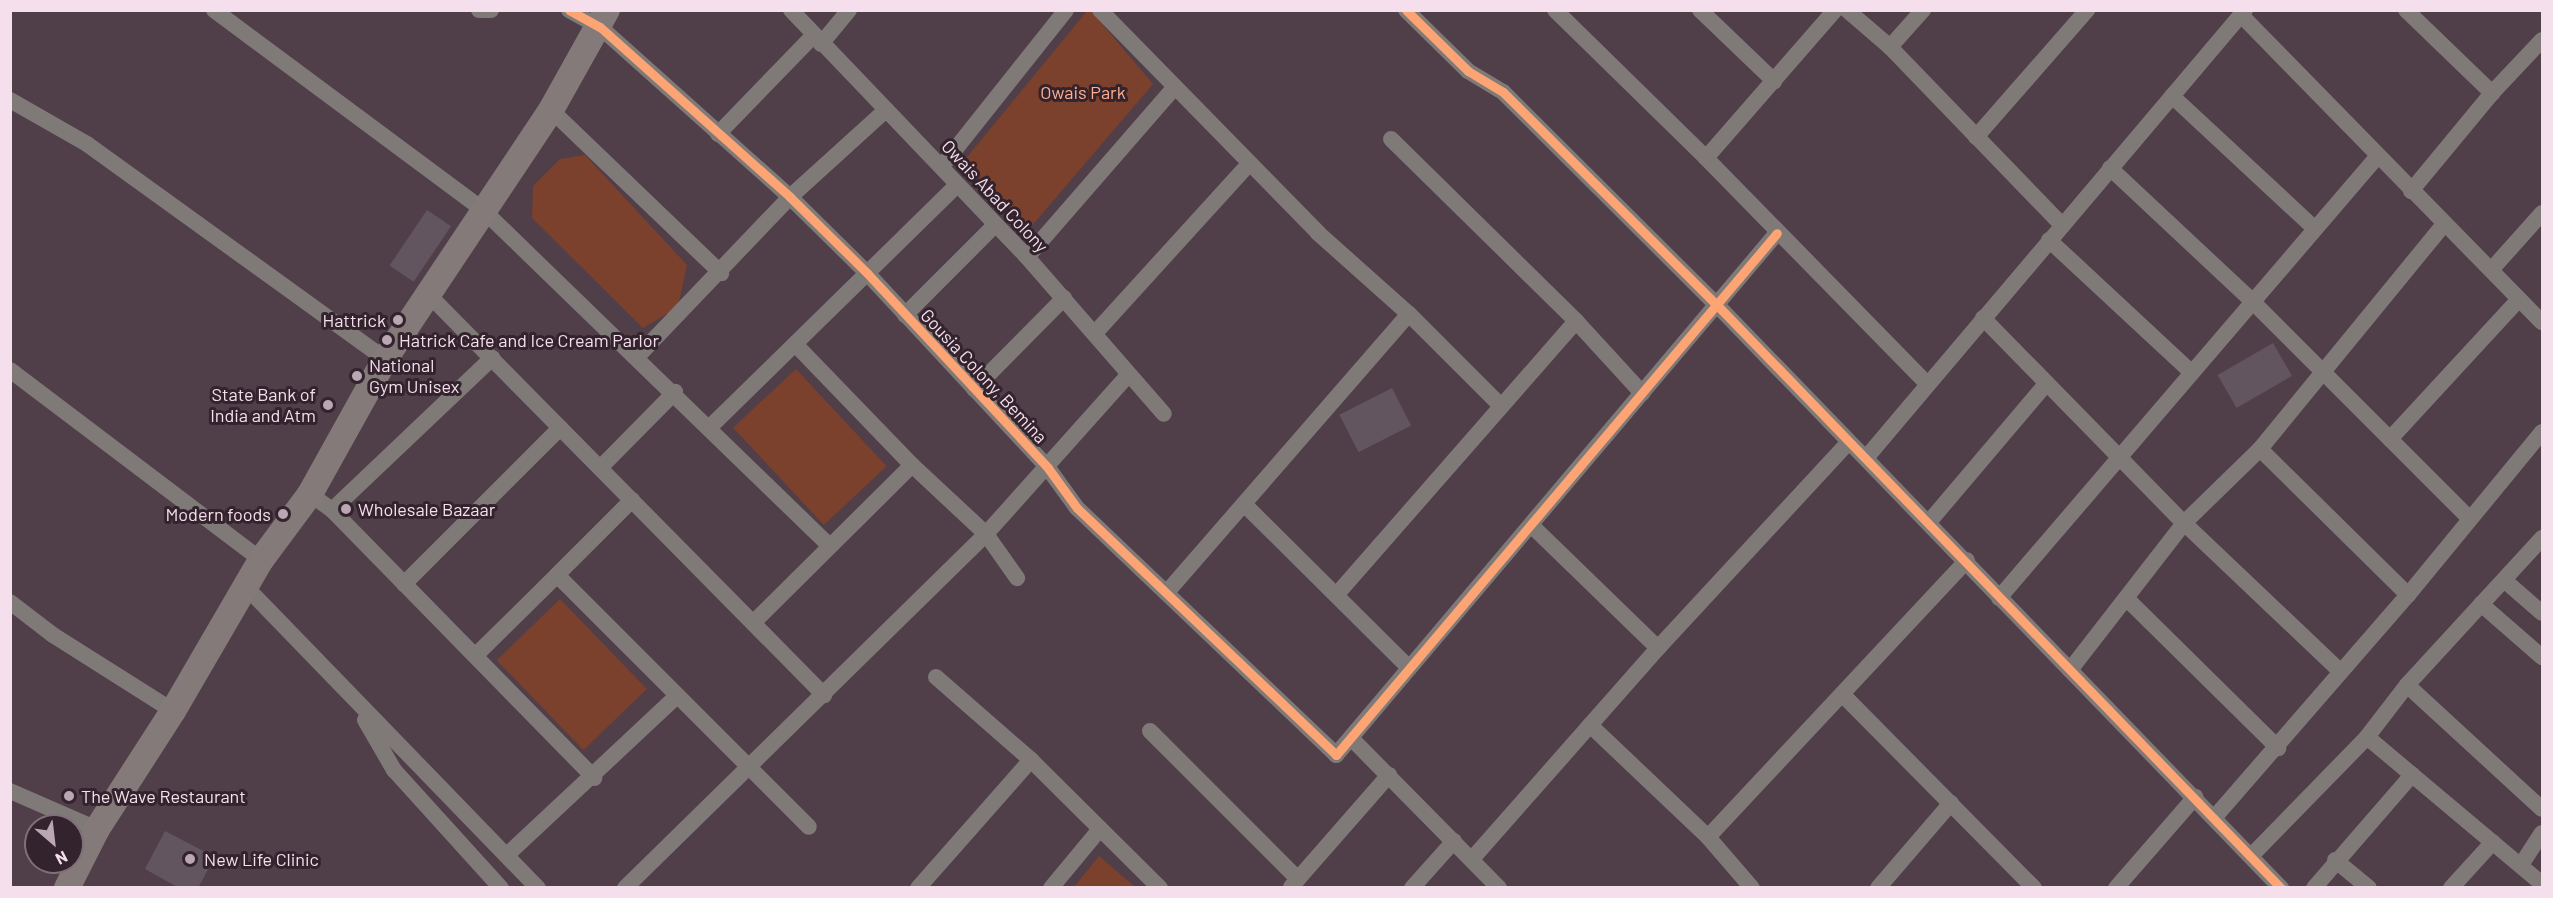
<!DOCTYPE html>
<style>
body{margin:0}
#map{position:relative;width:2553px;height:898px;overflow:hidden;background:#503e49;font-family:Barlow,sans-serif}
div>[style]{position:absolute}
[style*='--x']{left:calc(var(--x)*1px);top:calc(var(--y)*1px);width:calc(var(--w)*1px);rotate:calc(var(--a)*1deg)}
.green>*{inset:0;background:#7c412c;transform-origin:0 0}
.building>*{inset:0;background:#63555f;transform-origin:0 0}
.minor>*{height:16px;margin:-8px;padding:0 8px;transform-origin:8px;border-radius:8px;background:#7f7a78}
.primary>*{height:26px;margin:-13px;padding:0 13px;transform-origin:13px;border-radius:13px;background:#837a79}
.cycleway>*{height:9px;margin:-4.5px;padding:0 4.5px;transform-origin:4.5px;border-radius:4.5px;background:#fda474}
.dots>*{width:16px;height:16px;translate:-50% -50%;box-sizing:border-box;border:3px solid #33232d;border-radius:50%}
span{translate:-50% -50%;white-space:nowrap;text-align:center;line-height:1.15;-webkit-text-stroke:6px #33232d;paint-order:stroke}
.park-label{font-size:18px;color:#ffaf8f}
.street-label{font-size:18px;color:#f5dfec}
.poi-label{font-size:18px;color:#f5dfec}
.right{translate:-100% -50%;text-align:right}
.left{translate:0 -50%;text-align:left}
.frame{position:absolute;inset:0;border:12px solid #f5dfec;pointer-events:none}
.north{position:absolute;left:24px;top:814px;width:60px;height:60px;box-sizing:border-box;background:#33232d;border:2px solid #816e79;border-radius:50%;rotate:152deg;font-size:16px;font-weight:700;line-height:24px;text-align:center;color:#f5dfec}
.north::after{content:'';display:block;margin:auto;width:21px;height:27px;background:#bba7b3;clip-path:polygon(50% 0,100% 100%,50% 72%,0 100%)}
</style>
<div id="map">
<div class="green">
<i style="clip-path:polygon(1087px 11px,1091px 11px,1153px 84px,1029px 229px,963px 162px)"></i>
<i style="clip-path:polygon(585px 155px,687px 265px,678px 307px,643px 328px,532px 218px,533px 186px,560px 159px)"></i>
<i style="left:796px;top:369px;width:133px;height:86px;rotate:47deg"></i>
<i style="left:560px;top:599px;width:125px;height:88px;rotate:46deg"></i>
<i style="clip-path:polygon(1099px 856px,1135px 887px,1074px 887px)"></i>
</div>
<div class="building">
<i style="left:427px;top:210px;width:29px;height:67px;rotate:34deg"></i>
<i style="left:2273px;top:343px;width:38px;height:64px;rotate:60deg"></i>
<i style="left:1392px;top:388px;width:42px;height:59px;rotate:63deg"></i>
<i style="clip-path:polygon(165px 831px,215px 857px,198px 888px,179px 888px,145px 869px)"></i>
</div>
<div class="minor">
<i style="--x:214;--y:10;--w:335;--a:36.6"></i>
<i style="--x:483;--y:210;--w:483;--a:44.1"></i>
<i style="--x:479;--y:10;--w:12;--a:0"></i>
<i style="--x:569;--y:10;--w:35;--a:29"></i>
<i style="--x:600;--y:27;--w:255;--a:41.8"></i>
<i style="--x:790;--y:197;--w:108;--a:44.6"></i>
<i style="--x:867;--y:273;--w:266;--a:47.1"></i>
<i style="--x:1048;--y:468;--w:49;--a:54.1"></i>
<i style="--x:1077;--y:508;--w:358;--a:43.6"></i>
<i style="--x:1336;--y:755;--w:683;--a:-49.81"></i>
<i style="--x:791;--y:10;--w:342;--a:46.3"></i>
<i style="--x:1027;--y:257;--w:208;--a:48.9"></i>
<i style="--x:1100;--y:10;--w:312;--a:45.6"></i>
<i style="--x:1318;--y:233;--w:122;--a:41.7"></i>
<i style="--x:1409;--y:314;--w:130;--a:45"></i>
<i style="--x:1406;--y:10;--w:87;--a:44.5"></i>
<i style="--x:1468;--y:71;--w:41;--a:31"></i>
<i style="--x:1503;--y:92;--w:301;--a:44.9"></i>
<i style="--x:1716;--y:304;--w:813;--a:45.95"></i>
<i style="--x:1555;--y:10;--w:211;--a:44.4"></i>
<i style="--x:1706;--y:158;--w:316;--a:45.6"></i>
<i style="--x:1700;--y:10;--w:103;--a:43.8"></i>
<i style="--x:1847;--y:10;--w:57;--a:40.7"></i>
<i style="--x:1890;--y:47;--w:248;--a:46"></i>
<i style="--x:2406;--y:10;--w:120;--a:44"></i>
<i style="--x:2241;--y:15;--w:430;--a:45.6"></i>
<i style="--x:821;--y:44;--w:44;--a:-50.5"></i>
<i style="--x:1890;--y:47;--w:50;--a:-48.3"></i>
<i style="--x:2172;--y:96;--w:195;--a:42.9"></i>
<i style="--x:10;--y:100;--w:89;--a:29.7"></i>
<i style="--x:87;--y:144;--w:367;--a:35.8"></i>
<i style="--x:551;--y:110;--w:236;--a:43.8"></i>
<i style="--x:718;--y:134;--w:138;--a:-45.9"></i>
<i style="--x:1976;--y:137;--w:169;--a:-48.8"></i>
<i style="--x:1391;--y:139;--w:260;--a:44.5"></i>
<i style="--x:1576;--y:321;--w:98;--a:47.5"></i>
<i style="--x:1706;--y:158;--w:196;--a:-48.9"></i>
<i style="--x:942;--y:166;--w:199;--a:-51.5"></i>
<i style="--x:2110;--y:168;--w:196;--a:43.1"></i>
<i style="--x:2253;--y:302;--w:305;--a:45"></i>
<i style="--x:2411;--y:191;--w:127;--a:-50.4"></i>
<i style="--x:2492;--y:93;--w:73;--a:-46.7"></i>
<i style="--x:2049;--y:240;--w:195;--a:42.9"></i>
<i style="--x:1027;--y:257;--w:225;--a:-49"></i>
<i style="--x:2492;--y:269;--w:75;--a:-48.2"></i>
<i style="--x:428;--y:294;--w:564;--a:45.36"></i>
<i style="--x:905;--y:315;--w:127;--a:-45"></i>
<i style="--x:1983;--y:318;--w:287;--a:45.6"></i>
<i style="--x:2184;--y:523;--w:216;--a:43.5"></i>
<i style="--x:1096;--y:332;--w:227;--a:-47.7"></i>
<i style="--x:795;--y:344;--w:168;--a:46"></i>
<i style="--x:912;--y:465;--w:101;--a:43"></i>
<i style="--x:986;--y:534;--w:54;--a:54.8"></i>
<i style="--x:638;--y:356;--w:220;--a:-46.3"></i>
<i style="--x:790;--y:197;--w:130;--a:-42.2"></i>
<i style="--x:10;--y:370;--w:315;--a:37.1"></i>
<i style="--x:974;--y:389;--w:128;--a:-45.3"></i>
<i style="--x:710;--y:427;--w:344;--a:-44.4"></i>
<i style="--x:2390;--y:439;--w:190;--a:-47.3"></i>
<i style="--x:2260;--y:449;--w:208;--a:44.6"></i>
<i style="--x:1866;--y:458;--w:587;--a:-49.77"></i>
<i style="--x:600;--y:468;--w:107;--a:-45.4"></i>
<i style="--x:310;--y:494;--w:27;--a:36"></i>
<i style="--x:332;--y:510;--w:375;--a:45.6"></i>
<i style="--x:632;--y:500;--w:106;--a:135"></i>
<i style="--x:557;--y:575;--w:356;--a:45"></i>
<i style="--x:1244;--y:504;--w:233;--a:44.8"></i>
<i style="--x:332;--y:510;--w:221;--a:-43.5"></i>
<i style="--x:1929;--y:522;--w:182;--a:-49.7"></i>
<i style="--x:1531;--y:525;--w:177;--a:44.1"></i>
<i style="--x:2504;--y:580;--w:50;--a:41"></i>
<i style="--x:404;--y:584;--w:221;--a:-45"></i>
<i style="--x:247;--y:588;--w:418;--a:45.9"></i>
<i style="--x:1168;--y:591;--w:367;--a:-49"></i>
<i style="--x:1338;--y:593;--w:361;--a:-48.8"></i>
<i style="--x:1999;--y:598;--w:581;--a:-49.4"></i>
<i style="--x:2126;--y:598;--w:214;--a:44.6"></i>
<i style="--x:10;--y:602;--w:54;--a:37.5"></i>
<i style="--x:53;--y:635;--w:142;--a:32.3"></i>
<i style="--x:2481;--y:604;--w:81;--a:41"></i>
<i style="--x:753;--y:623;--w:224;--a:-44.8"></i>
<i style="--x:475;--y:656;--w:115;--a:-44.6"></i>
<i style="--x:2070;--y:670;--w:186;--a:-52.2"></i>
<i style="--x:2184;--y:523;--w:106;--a:-44.2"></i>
<i style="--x:2260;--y:449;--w:291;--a:-50.7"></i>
<i style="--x:936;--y:677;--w:126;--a:41.1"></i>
<i style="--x:1031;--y:760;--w:182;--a:44.8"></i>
<i style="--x:2407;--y:685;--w:183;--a:42.6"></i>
<i style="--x:1844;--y:696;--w:270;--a:45.3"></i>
<i style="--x:365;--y:720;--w:58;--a:59.9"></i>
<i style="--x:394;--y:770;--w:159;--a:47.8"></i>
<i style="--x:1590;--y:725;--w:163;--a:43.5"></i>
<i style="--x:1708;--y:837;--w:67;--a:49.2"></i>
<i style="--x:1150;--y:731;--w:209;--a:45"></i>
<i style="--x:2367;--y:737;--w:229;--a:40"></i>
<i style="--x:1351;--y:738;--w:211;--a:45.4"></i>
<i style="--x:10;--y:791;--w:95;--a:23.6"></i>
<i style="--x:2214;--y:818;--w:296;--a:-49"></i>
<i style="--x:2408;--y:595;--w:211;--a:-50.6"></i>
<i style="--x:1708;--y:837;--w:379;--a:-46.9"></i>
<i style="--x:507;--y:855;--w:231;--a:-43.1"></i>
<i style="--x:2252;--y:855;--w:165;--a:-45.7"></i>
<i style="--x:2367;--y:737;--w:66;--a:-52.4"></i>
<i style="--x:2407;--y:685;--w:200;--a:-47.4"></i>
<i style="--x:1472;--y:859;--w:281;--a:-48.6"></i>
<i style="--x:1658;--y:648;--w:281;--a:-47.2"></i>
<i style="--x:2335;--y:860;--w:44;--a:39.5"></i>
<i style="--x:2521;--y:865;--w:38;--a:-57"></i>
<i style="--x:1291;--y:887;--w:149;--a:-48.8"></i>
<i style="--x:625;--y:888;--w:506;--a:-44.44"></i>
<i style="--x:986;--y:534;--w:213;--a:-48.2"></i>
<i style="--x:918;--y:888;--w:171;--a:-48.6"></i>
<i style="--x:1051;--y:888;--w:77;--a:-50.3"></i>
<i style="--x:1412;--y:888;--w:63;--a:-48.2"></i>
<i style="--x:1878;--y:888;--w:112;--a:-49.3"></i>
<i style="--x:2116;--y:888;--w:121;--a:-49"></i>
<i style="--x:2314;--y:888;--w:150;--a:-49.1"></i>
<i style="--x:2451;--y:888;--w:62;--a:-47.6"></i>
</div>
<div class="primary">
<i style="--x:67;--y:888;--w:66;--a:-63"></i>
<i style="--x:97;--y:829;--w:140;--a:-57.2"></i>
<i style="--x:173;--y:711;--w:175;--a:-59.8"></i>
<i style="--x:261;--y:560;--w:82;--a:-53.4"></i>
<i style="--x:310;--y:494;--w:154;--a:-60.9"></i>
<i style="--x:385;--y:359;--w:299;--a:-56.3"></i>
<i style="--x:551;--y:110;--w:115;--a:-60.8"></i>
</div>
<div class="cycleway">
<i style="--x:569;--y:10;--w:35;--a:29"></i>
<i style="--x:600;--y:27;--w:255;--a:41.8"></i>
<i style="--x:790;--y:197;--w:108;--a:44.6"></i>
<i style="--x:867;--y:273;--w:266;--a:47.1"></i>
<i style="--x:1048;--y:468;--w:49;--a:54.1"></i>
<i style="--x:1077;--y:508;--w:358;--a:43.6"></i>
<i style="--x:1336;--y:755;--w:683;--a:-49.81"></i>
<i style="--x:1406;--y:10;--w:87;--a:44.5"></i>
<i style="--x:1468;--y:71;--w:41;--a:31"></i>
<i style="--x:1503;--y:92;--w:301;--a:44.9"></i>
<i style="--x:1716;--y:304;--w:813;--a:45.95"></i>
</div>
<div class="dots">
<i style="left:398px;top:320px;background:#bba7b3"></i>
<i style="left:387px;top:340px;background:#bba7b3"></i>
<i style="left:357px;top:376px;background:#bba7b3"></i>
<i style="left:328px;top:405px;background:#bba7b3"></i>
<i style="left:346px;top:509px;background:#bba7b3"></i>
<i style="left:283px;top:514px;background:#bba7b3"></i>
<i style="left:69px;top:796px;background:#bba7b3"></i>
<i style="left:190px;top:859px;background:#bba7b3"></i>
</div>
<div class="park-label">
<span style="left:1083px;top:92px">Owais Park</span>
</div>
<div class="street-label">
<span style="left:995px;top:196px;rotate:47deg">Owais Abad Colony</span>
<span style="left:984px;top:376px;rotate:47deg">Gousia Colony, Bemina</span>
</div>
<div class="poi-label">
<span class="right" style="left:386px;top:320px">Hattrick</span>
<span class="left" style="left:399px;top:340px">Hatrick Cafe and Ice Cream Parlor</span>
<span class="left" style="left:369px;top:376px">National<br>Gym Unisex</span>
<span class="right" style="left:316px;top:405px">State Bank of<br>India and Atm</span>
<span class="left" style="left:358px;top:509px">Wholesale Bazaar</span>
<span class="right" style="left:271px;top:514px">Modern foods</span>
<span class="left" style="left:81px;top:796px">The Wave Restaurant</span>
<span class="left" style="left:204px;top:859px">New Life Clinic</span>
</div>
<div class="frame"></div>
<div class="north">N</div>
</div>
